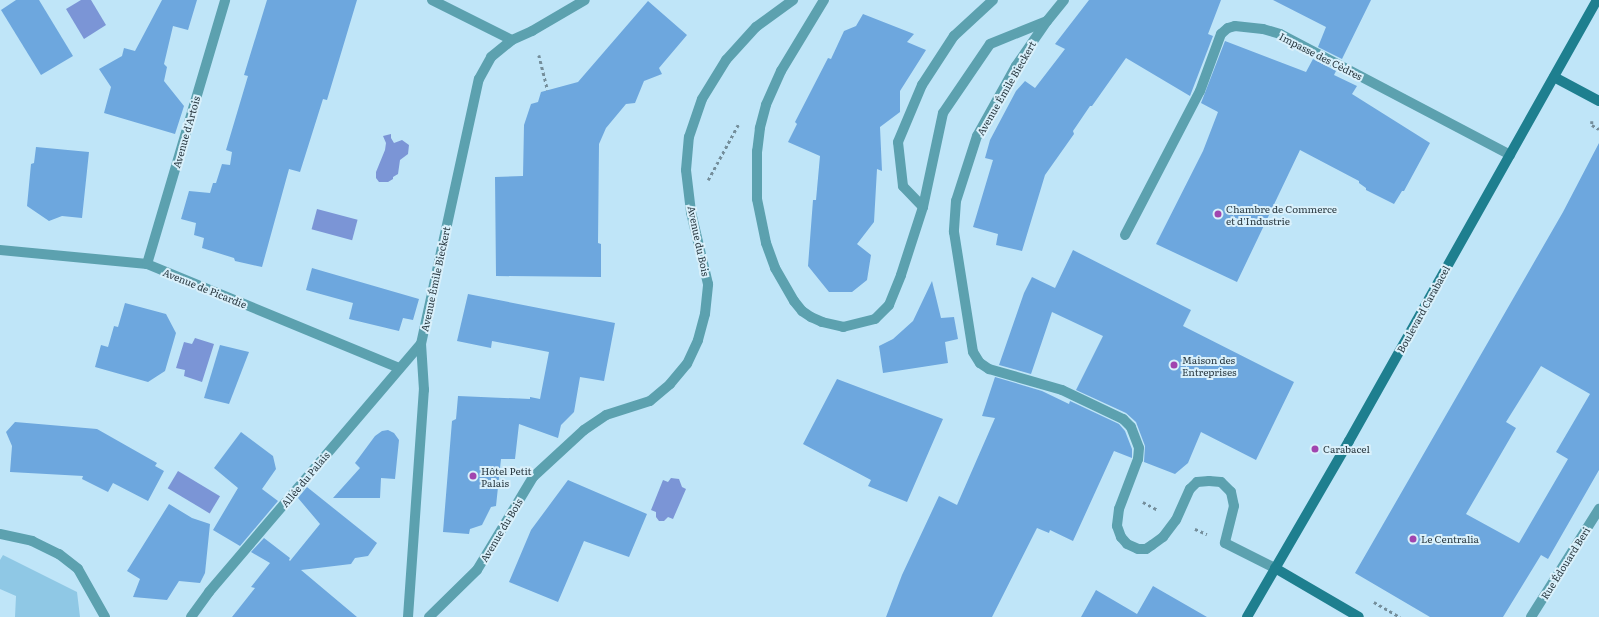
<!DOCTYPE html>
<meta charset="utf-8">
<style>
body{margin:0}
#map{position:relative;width:1599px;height:617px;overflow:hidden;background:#bfe5f8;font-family:Literata,serif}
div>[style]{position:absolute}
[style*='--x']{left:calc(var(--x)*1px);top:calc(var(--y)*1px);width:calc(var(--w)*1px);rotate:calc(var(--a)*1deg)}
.green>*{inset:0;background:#8fc8e5}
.water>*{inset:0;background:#7b95d6;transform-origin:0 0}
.building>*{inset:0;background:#6da7de}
.path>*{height:2.5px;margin-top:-1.25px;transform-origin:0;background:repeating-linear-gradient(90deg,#748e9b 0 3px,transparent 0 6px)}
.street>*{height:10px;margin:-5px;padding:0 5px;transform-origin:5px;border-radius:5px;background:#5ca1af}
.secondary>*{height:10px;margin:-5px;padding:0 5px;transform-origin:5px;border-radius:5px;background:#1e7f8f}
.dots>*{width:11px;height:11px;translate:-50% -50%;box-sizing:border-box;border:2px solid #d9f0fb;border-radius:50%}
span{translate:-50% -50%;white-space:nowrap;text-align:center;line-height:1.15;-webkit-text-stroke:4px #d9f0fb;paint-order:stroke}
.street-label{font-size:10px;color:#2a3941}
.poi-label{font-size:10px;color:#2a3941}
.left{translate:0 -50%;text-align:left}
</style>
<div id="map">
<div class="green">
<i style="clip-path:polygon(3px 555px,77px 592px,80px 617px,15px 617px,16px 596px,0 589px,0 560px)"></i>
</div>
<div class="water">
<i style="clip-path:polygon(81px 0,91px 0,106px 25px,84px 39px,66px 9px)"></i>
<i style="clip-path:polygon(391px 134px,391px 138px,394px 143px,402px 140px,409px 145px,408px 154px,400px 160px,398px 174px,393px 177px,393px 179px,388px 182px,379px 182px,376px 178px,376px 172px,385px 150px,386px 143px,383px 136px)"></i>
<i style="left:317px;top:209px;width:42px;height:21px;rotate:15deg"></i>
<i style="clip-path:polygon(195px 338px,214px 344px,202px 382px,184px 376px,185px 370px,176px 368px,184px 342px,192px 344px)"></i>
<i style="left:178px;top:471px;width:49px;height:20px;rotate:31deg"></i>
<i style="clip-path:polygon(671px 478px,679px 479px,682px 487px,686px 489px,673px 519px,668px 517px,664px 521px,659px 521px,656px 517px,656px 512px,651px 510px,663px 480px,668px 482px)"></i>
</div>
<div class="building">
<i style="clip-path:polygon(16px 0,39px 0,73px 56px,41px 75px,1px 10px)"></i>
<i style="clip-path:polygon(162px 0,197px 0,188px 30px,173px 26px,164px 64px,167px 67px,164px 81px,184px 106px,175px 134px,104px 113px,111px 87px,99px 69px,122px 56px,124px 48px,135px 51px)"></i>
<i style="clip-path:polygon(267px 0,357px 0,327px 100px,323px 99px,300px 172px,289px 169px,262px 267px,235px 261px,234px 258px,202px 248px,204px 238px,194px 235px,196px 223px,181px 219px,189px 191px,210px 193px,213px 183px,216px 183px,222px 164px,230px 165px,232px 152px,226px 150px,248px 76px,244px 75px)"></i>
<i style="clip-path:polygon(1089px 0,1221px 0,1208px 34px,1213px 36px,1190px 96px,1126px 58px,1092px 106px,1090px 106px,1073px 131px,1074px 134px,1045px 175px,1022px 251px,996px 245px,998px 234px,973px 227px,993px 160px,985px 158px,990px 140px,1016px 91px,1025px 81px,1035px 88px,1065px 49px,1055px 44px)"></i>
<i style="clip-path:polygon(1273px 0,1371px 0,1342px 59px,1318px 47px,1326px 27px)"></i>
<i style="clip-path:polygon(648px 1px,687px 35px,659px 68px,662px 74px,644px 81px,635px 103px,626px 104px,606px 128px,599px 144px,598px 243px,601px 244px,601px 277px,496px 276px,495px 177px,523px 176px,524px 125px,531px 104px,538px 102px,541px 92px,578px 82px)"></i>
<i style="clip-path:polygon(863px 14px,914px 34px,907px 42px,926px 50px,900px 91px,900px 112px,880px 127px,882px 171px,877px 169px,874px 222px,857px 244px,871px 255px,867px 280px,852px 292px,829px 292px,808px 266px,813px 200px,816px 200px,820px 156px,788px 142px,797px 124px,795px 122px,828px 58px,831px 59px,844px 31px,856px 26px)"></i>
<i style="clip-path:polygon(1225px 41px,1306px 72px,1313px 59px,1336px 71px,1334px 75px,1357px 86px,1352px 94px,1430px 143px,1404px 191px,1402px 191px,1394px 204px,1366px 190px,1366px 188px,1359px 183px,1359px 181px,1300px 150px,1237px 282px,1156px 244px,1203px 151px,1218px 112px,1201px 103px)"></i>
<i style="clip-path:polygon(evenodd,1599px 143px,1599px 470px,1548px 559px,1541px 555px,1503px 617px,1430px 617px,1355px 573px,1563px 212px,1599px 143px,1541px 366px,1590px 394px,1556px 452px,1568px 459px,1519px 543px,1466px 514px,1516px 428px,1506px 422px,1541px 366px)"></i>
<i style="clip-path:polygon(36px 147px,89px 152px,82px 218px,62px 216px,49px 221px,27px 206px,31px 164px,34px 163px)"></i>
<i style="clip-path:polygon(1073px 250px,1191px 310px,1183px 326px,1294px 382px,1256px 460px,1201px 432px,1188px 463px,1175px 474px,1144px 462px,1145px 446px,1136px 422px,1126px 413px,1076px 390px,1103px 336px,1052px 312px,1031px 374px,999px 365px,1024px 293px,1032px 277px,1055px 288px)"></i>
<i style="clip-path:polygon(312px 268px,419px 299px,413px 320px,403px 318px,399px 331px,349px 319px,353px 303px,306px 290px)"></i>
<i style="clip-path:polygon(932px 281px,941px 318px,954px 317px,958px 339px,945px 342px,948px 363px,883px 373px,879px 346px,893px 339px,913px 321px)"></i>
<i style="clip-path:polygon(468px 294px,615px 323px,604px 381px,580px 377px,574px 412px,561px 425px,558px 438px,519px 424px,515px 459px,501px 459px,496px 506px,491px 507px,482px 525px,470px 529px,469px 534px,443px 532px,452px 421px,456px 419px,458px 396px,530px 399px,530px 397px,540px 399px,549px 352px,492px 341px,491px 348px,457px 341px)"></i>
<i style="clip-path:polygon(125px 303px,166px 314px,176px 333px,165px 371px,148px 382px,95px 367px,101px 345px,108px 347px,114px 326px,118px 327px)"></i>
<i style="clip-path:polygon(220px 345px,249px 352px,229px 404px,204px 398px)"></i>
<i style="clip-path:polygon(995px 377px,1042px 391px,1069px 404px,1070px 401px,1119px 424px,1125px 431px,1132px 449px,1132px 458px,1114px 451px,1073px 541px,1050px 530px,1049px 533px,1037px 528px,992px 617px,886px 617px,902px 575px,939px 496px,957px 505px,995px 418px,982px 416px)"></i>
<i style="clip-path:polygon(837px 379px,943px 419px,907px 502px,868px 486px,871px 480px,803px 444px)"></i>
<i style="clip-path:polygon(15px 422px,97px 429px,157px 463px,155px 466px,164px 471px,148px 501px,113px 483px,108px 492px,82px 479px,83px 476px,10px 472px,12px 446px,6px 432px)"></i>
<i style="clip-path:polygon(388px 430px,394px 433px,399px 440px,395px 479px,381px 478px,380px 498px,333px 498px,360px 468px,355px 463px,375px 436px,382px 431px)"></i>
<i style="clip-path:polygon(241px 432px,273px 456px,276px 469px,262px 489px,278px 501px,240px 546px,213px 530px,238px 488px,214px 468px)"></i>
<i style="clip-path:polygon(568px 480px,647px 514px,629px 557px,584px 541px,558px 602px,509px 582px,531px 530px)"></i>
<i style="clip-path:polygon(307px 487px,377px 543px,368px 556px,355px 558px,351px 564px,301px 570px,357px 617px,232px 617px,255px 588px,251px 587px,270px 563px,251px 552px,264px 538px,290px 558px,289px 560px,290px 561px,320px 524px,298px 498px)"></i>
<i style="clip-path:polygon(169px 504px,192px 518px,210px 524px,205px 573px,200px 583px,179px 581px,167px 600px,133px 597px,140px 579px,127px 571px)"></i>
<i style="clip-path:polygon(1153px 586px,1207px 617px,1081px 617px,1096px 590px,1137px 614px)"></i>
</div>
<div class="path">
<i style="--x:539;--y:55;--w:36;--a:76"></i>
<i style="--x:1592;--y:121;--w:4;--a:90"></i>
<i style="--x:1592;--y:125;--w:8;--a:30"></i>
<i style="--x:708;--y:180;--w:63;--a:-61.4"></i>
<i style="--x:1143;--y:502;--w:17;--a:28"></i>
<i style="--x:1195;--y:529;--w:13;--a:23"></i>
<i style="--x:1374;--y:602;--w:30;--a:30"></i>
</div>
<div class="street">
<i style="--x:432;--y:0;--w:89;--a:26.6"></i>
<i style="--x:824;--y:0;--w:83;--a:121.2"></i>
<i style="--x:781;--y:71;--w:37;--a:114"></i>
<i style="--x:766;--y:105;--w:24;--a:105"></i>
<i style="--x:760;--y:128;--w:23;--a:97"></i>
<i style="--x:757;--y:151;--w:48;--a:90"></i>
<i style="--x:757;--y:199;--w:45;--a:78.4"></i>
<i style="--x:766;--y:243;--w:27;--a:70"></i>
<i style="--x:775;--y:268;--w:38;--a:60"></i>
<i style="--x:794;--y:301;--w:13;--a:51"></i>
<i style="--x:802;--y:311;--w:11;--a:34"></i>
<i style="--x:811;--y:317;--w:12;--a:24"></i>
<i style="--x:822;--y:322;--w:22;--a:13"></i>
<i style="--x:843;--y:327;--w:33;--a:-14"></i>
<i style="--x:875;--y:319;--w:20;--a:-45"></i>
<i style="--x:889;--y:305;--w:32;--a:-68"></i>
<i style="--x:901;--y:275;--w:71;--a:-72.1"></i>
<i style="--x:923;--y:207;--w:96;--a:-78"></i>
<i style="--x:943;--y:113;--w:83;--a:-55.7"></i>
<i style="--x:990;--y:44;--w:61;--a:-22"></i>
<i style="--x:1064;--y:0;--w:27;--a:129"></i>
<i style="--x:1047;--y:21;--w:55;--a:124.6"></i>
<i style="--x:1016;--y:66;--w:80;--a:119.1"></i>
<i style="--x:977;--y:136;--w:68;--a:107.9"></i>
<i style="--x:956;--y:201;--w:31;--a:94"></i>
<i style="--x:954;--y:232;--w:121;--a:81"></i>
<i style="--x:973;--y:352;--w:13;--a:58"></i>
<i style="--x:980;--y:363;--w:11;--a:34"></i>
<i style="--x:989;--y:369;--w:76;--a:16"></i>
<i style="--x:1062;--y:390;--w:68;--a:25.4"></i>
<i style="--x:1123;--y:419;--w:11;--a:45"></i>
<i style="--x:1131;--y:427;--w:22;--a:69"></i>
<i style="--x:1139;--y:448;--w:11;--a:95"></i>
<i style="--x:1138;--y:459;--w:53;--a:110.8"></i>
<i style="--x:1119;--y:509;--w:17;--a:97"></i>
<i style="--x:1117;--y:526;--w:12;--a:70"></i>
<i style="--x:1121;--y:537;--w:9;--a:49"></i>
<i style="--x:1127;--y:544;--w:12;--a:24"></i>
<i style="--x:1138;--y:549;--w:8;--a:0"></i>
<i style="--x:1146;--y:549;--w:7;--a:-34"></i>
<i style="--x:1152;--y:545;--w:14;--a:-36"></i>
<i style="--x:1163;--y:537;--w:21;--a:-53"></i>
<i style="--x:1176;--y:520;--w:34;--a:-66"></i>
<i style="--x:1190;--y:489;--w:10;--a:-45"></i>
<i style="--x:1197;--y:482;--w:12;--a:-5"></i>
<i style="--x:1209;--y:481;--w:12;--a:5"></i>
<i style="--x:1221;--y:482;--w:14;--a:45"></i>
<i style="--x:1231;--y:492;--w:14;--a:78"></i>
<i style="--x:1234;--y:506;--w:38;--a:104"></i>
<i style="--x:1225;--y:543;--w:56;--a:26.6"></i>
<i style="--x:923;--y:207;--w:29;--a:-134"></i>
<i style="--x:903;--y:186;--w:44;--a:-96.5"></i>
<i style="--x:898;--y:142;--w:62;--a:-67.2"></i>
<i style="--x:922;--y:85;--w:59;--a:-56.9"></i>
<i style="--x:954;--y:36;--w:53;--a:-42.7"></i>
<i style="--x:1125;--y:235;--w:162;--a:-62.5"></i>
<i style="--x:1200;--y:91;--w:61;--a:-69.8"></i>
<i style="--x:1221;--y:34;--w:9;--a:-41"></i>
<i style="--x:1228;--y:28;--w:7;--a:-16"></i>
<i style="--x:1235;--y:26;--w:28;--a:6"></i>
<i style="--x:1263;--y:29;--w:18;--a:16"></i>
<i style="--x:1280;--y:34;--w:260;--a:27.7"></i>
<i style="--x:0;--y:250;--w:148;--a:5.4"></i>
<i style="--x:147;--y:264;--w:273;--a:22.4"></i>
<i style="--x:147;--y:264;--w:275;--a:-73.5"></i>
<i style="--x:0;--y:534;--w:33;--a:12"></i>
<i style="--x:32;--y:541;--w:30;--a:26"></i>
<i style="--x:59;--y:554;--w:24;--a:38"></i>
<i style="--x:78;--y:569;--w:55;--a:60.6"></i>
<i style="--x:191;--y:617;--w:31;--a:-54"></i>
<i style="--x:209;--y:592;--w:326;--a:-49.5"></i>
<i style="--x:408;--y:617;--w:228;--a:-86"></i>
<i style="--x:424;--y:390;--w:46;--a:-93.7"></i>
<i style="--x:421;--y:344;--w:271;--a:-77.7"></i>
<i style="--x:479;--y:79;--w:25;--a:-61"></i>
<i style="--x:491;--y:57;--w:27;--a:-39"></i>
<i style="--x:512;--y:40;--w:22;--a:-24"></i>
<i style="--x:532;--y:31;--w:61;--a:-30.3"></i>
<i style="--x:429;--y:617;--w:67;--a:-44.4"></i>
<i style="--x:477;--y:570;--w:109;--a:-58.9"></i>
<i style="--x:533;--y:477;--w:69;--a:-42.7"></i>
<i style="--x:584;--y:430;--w:27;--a:-34"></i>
<i style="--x:606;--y:415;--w:46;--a:-17.7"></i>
<i style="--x:650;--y:401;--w:26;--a:-40"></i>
<i style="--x:670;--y:384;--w:26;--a:-50"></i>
<i style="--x:687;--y:364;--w:26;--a:-65"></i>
<i style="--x:698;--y:340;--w:27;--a:-75"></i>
<i style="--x:705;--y:314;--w:30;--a:-84"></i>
<i style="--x:708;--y:284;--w:74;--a:-103.3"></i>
<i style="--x:691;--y:212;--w:42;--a:-96.8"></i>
<i style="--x:686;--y:170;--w:33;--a:-85"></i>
<i style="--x:689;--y:137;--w:40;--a:-71.1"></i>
<i style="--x:702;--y:99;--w:46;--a:-58.4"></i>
<i style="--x:726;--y:60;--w:45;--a:-47.7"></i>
<i style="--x:756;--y:27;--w:46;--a:-36.1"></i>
<i style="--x:1531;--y:617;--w:128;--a:-57.8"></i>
</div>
<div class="secondary">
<i style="--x:1554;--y:77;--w:51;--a:28.1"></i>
<i style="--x:1275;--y:568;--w:97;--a:30.3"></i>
<i style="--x:1247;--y:617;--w:203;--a:-59.9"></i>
<i style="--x:1349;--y:441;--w:506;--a:-60.65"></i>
</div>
<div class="dots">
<i style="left:1218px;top:214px;background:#a145af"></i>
<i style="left:1174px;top:365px;background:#a145af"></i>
<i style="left:1315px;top:449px;background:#a145af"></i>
<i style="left:473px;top:476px;background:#a145af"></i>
<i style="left:1413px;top:539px;background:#a145af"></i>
</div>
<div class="street-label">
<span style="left:1321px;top:56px;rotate:27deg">Impasse des Cèdres</span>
<span style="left:1006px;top:88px;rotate:-60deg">Avenue Émile Bieckert</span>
<span style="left:186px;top:132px;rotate:-74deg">Avenue d'Artois</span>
<span style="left:699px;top:241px;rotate:78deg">Avenue du Bois</span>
<span style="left:435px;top:279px;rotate:-78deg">Avenue Émile Bieckert</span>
<span style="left:205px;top:288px;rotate:22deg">Avenue de Picardie</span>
<span style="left:1423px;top:309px;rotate:-61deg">Boulevard Carabacel</span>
<span style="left:305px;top:479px;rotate:-50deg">Allée du Palais</span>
<span style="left:501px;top:530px;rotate:-59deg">Avenue du Bois</span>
<span style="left:1565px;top:563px;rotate:-58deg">Rue Édouard Beri</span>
</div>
<div class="poi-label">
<span class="left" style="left:1226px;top:214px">Chambre de Commerce<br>et d'Industrie</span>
<span class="left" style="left:1182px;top:365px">Maison des<br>Entreprises</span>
<span class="left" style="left:1323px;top:449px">Carabacel</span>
<span class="left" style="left:481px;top:476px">Hôtel Petit<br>Palais</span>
<span class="left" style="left:1421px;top:539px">Le Centralia</span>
</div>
</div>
